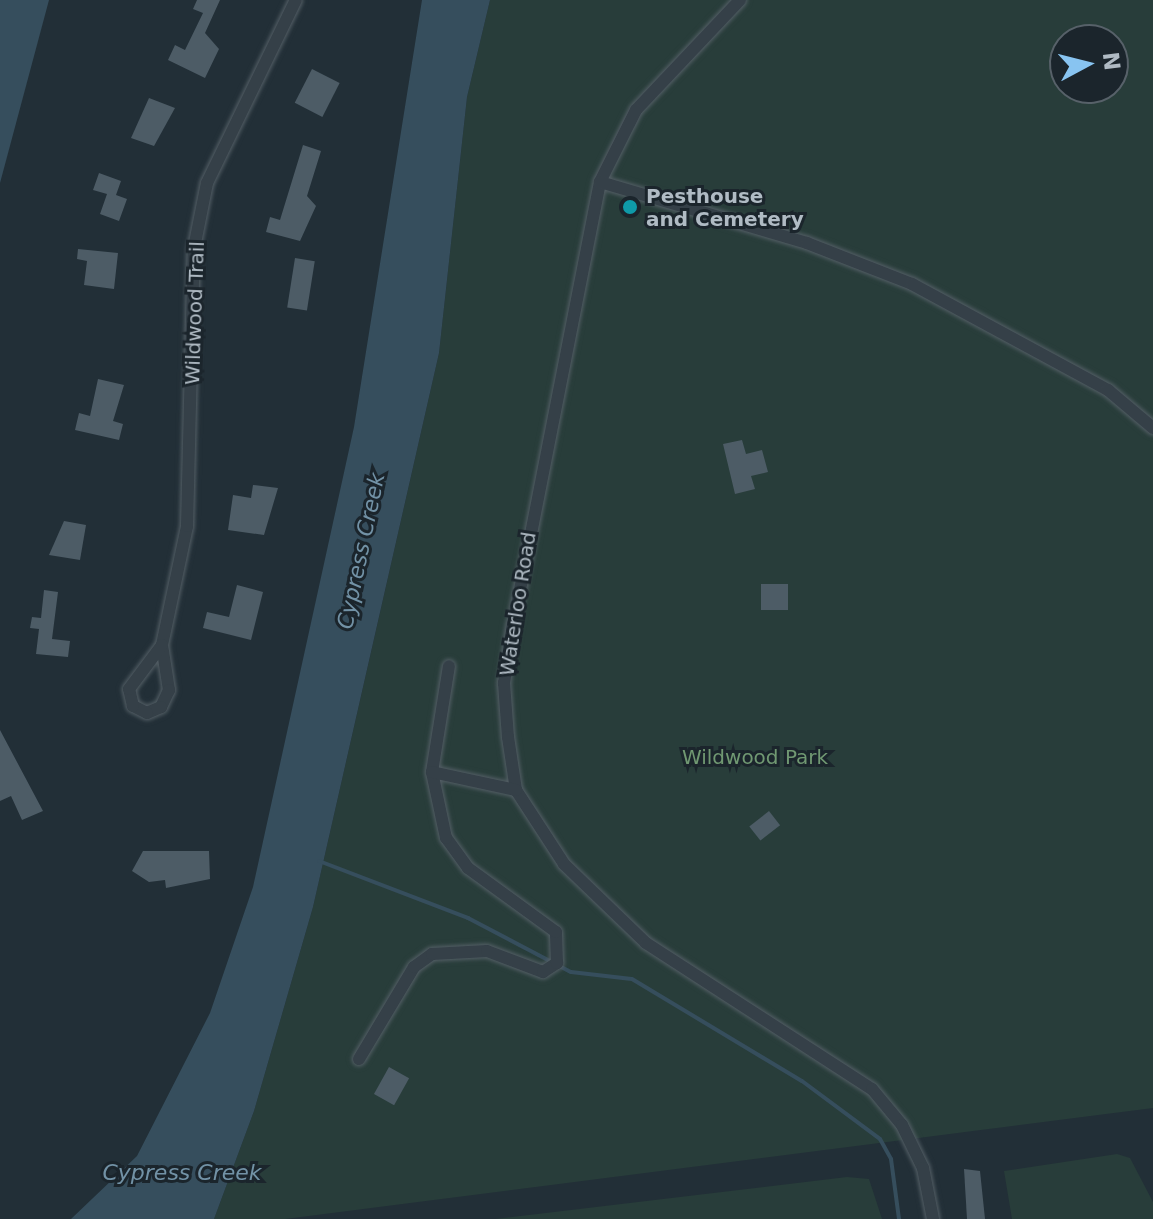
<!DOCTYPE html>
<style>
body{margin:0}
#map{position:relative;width:1153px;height:1219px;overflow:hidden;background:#222f37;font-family:"DejaVu Sans",sans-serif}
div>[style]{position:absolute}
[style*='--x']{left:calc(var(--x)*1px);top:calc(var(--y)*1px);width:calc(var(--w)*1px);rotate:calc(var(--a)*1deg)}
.green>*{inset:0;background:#283d3a}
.water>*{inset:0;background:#364e5d}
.stream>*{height:4px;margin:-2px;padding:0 2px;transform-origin:2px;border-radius:2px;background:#364e5d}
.building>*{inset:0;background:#4d5c66;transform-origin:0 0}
.roads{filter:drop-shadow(0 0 2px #535e65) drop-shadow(0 0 2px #535e65)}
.minor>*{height:12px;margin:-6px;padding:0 6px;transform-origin:6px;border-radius:6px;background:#354048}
.dots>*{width:22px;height:22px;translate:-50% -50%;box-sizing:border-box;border:4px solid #1b252c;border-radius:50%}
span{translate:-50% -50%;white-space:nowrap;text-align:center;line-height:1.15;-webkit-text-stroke:6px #1b252c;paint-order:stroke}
.poi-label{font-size:20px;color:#b0bbc4;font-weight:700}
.left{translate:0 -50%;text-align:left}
.street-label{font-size:20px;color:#b0bbc4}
.park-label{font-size:20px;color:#709872}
.water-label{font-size:22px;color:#7292a6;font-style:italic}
.north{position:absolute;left:1049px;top:24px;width:80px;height:80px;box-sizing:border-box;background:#1b252c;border:2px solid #576169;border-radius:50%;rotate:83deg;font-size:22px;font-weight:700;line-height:32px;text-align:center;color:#b0bbc4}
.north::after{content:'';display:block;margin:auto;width:28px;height:36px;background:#88c4f1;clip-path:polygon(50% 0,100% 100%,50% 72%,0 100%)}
</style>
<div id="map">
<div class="green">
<i style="clip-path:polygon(evenodd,490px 0,1153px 0,1153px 1108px,285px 1219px,214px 1219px,254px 1111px,313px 907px,382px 604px,439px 353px,467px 97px,490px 0,1065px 40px,1113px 40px,1113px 88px,1065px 88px,1065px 40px)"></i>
<i style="clip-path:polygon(1117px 1154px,1130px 1158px,1153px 1202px,1153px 1219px,1012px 1219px,1004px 1171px)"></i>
<i style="clip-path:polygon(847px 1177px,869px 1179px,882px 1219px,495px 1219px)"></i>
</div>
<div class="water">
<i style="clip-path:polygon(0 0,49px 0,0 183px)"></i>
<i style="clip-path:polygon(422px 0,490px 0,467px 97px,439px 353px,313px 907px,254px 1111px,214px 1219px,71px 1219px,137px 1156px,210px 1013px,253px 887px,354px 427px)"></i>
</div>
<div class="stream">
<i style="--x:319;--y:861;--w:160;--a:20.9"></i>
<i style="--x:468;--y:918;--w:116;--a:27.7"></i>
<i style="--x:571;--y:972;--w:61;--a:6.5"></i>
<i style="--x:632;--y:979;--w:198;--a:31"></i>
<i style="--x:802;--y:1081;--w:97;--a:36.6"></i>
<i style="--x:880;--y:1139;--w:23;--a:61"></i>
<i style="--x:891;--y:1159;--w:61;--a:82.4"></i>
</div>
<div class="building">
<i style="clip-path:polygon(197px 0,220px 0,205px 33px,219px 49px,205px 78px,168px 60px,175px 45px,185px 50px,203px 13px,193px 9px)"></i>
<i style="left:312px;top:69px;width:31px;height:38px;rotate:27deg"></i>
<i style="clip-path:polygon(149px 98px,175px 108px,154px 146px,131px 138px)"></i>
<i style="clip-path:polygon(303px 145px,321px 151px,307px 196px,316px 206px,300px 241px,266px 232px,270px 217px,280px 220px)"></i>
<i style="clip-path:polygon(99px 173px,121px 181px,116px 195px,127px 199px,119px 221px,100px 214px,107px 194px,93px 190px)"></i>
<i style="clip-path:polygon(78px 249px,118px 253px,114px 289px,84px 285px,87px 261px,77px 259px)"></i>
<i style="left:295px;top:258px;width:20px;height:50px;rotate:9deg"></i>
<i style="clip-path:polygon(98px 379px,124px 385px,113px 421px,123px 424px,119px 440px,75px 430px,79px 413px,90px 416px)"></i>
<i style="clip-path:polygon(742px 440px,746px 454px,762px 450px,768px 472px,751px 476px,755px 489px,735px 494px,723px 444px)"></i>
<i style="clip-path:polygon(253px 485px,278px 488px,264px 535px,228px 530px,233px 495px,251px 498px)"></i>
<i style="clip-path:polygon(64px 521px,86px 525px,80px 560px,49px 555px)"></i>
<i style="left:761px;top:584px;width:27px;height:26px"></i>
<i style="clip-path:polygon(237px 585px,263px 592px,251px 640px,203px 628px,207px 612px,229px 617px)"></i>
<i style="clip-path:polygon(44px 590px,58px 592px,52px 639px,70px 641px,68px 657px,36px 654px,39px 629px,30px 628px,32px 617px,41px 618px)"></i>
<i style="clip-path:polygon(0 730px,43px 811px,22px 820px,11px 796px,0 801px)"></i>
<i style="left:769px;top:811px;width:18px;height:25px;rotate:52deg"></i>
<i style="clip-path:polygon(143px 851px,209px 851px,210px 879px,166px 888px,165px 880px,149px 882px,132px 871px)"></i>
<i style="left:389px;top:1067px;width:23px;height:31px;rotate:29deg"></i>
<i style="clip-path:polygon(964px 1169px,980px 1171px,985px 1219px,967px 1219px)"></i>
</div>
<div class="roads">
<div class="minor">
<i style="--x:740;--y:0;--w:151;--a:133.4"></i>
<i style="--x:636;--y:110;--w:80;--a:116.6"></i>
<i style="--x:600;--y:182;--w:450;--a:101.1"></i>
<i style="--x:513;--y:624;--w:60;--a:98.7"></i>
<i style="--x:504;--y:683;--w:54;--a:85.8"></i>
<i style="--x:508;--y:737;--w:54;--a:81.4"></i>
<i style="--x:516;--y:790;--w:88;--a:57"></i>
<i style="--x:564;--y:864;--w:114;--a:43.9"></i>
<i style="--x:646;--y:943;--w:269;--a:32.9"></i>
<i style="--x:872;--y:1089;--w:47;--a:50.2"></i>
<i style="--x:902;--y:1125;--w:48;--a:64"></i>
<i style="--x:923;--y:1168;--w:52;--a:78.9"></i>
<i style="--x:600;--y:182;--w:216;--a:16.4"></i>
<i style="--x:807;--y:243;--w:113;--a:21.3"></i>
<i style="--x:912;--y:284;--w:223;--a:28.4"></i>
<i style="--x:1108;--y:390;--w:59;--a:40.2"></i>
<i style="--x:162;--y:645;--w:122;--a:-78.1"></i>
<i style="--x:187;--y:526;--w:278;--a:-88.6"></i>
<i style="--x:194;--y:248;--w:66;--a:-78.7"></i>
<i style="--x:207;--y:183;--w:203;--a:-64.1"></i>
<i style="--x:162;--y:645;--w:46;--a:81.2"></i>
<i style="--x:169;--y:690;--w:19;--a:115"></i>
<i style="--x:161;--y:707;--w:15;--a:157"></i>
<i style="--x:147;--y:713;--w:16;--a:-153"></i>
<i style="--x:133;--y:706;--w:17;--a:-103"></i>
<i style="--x:129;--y:689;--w:55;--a:-53.1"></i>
<i style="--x:432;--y:772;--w:107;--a:-80.9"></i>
<i style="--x:359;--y:1059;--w:107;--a:-59.1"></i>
<i style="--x:414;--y:967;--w:22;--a:-36"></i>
<i style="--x:432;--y:954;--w:55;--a:-3.1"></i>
<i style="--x:487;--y:951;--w:60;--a:20.6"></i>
<i style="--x:543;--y:972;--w:17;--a:-33"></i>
<i style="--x:557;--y:963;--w:31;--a:-92"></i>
<i style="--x:556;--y:932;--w:109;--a:-144"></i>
<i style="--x:468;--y:868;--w:37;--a:-126"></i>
<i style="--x:446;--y:838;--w:67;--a:-102"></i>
<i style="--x:432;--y:772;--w:86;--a:12.1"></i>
</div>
</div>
<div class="dots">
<i style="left:630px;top:207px;background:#0f9aa8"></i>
</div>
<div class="poi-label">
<span class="left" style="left:646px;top:208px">Pesthouse<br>and Cemetery</span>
</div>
<div class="street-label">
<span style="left:195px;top:313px;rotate:-88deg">Wildwood Trail</span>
<span style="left:518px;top:604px;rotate:-81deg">Waterloo Road</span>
</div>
<div class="park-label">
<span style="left:755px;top:757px">Wildwood Park</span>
</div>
<div class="water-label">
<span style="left:361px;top:551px;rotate:-78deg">Cypress Creek</span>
<span style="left:182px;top:1173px">Cypress Creek</span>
</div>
<div class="north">N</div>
</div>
